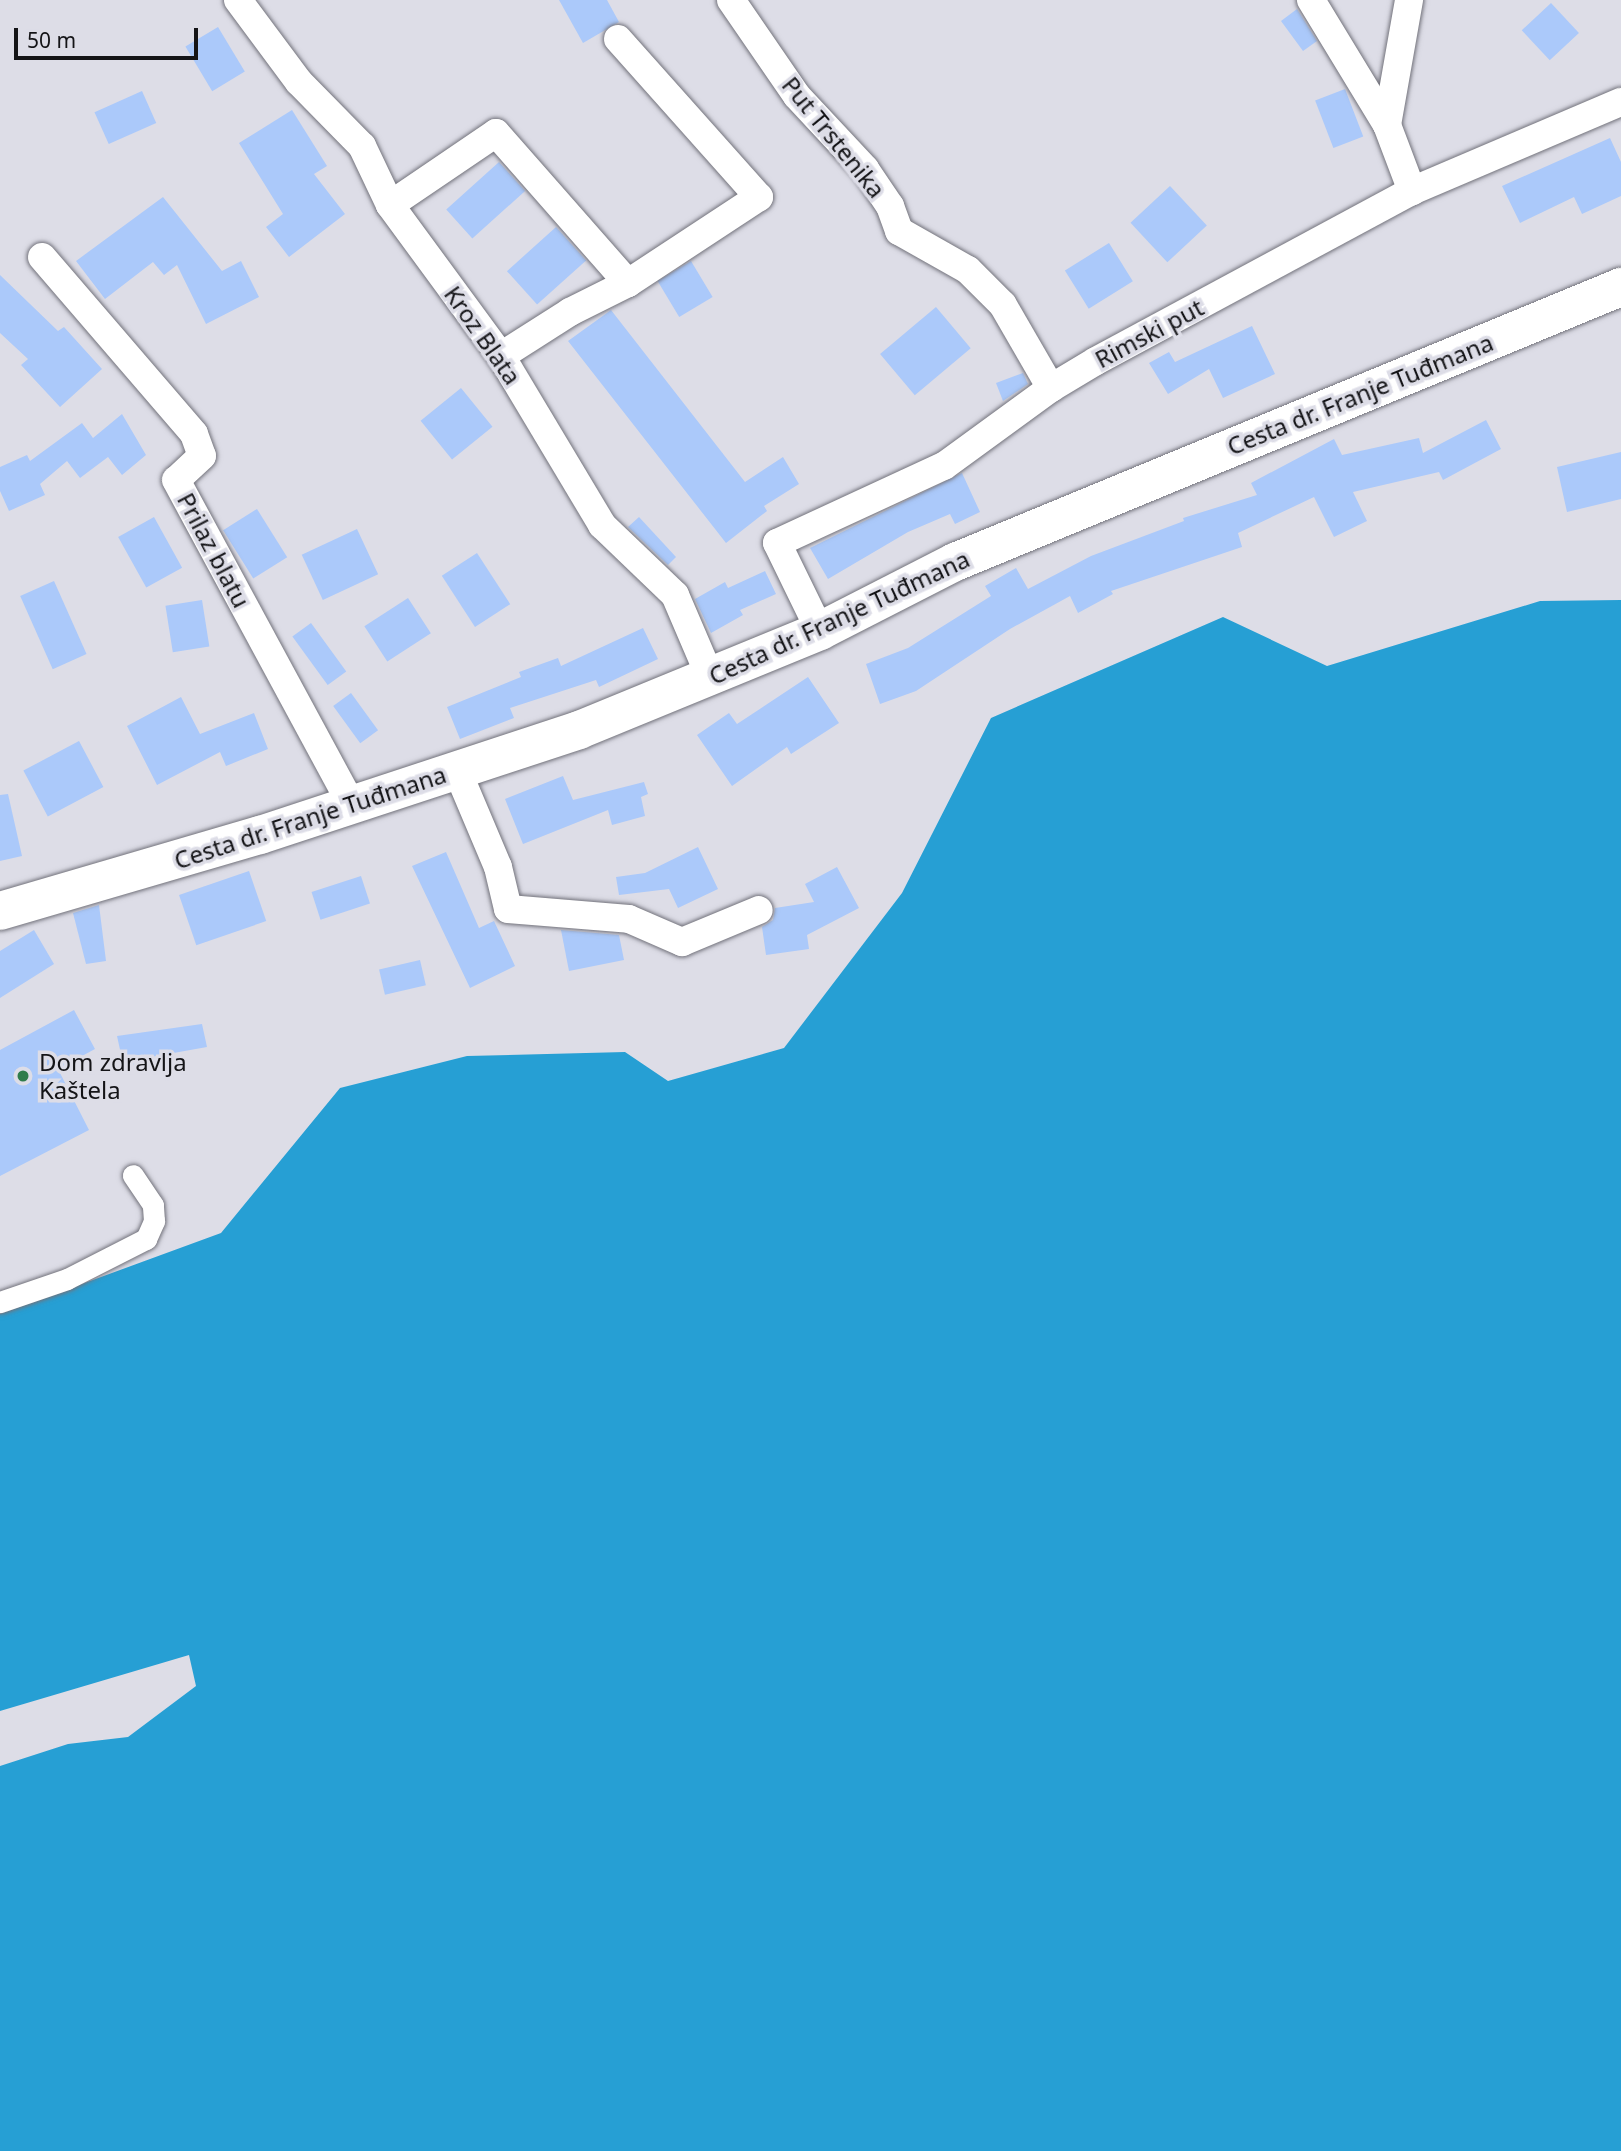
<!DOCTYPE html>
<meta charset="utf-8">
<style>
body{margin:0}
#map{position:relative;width:1621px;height:2151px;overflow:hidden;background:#dddde7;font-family:"Noto Sans",sans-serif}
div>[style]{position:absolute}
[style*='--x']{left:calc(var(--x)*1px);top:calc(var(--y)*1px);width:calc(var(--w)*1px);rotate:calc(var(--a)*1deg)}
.water>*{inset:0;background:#269fd4}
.building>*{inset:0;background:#abc9fa;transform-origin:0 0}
.roads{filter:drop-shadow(0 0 2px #72727b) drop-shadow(0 0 2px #72727b)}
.pedestrian>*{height:21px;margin:-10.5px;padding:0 10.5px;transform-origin:10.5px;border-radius:10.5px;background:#fff}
.minor>*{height:28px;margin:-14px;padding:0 14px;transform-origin:14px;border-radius:14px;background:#fff}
.secondary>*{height:38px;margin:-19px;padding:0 19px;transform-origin:19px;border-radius:19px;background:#fff}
.dots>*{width:19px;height:19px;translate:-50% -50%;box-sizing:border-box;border:4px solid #dddde7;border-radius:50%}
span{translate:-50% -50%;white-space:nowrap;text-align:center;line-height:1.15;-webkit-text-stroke:7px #dddde7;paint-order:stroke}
.street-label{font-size:24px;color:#141417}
.poi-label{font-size:24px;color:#141417}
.left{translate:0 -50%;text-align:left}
.scale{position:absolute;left:14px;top:28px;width:184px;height:32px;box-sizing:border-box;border:4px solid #141417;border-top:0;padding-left:9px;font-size:21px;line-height:24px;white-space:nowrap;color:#141417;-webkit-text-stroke:5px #dddde7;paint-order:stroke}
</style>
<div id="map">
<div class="water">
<i style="clip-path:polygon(1621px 600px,1621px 2151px,0 2151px,0 1766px,68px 1744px,128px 1737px,196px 1686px,189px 1655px,0 1711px,0 1314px,221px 1233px,340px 1088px,467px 1056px,625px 1052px,668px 1081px,784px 1048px,902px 893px,991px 718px,1223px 617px,1327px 666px,1540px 601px)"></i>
</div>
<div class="building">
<i style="clip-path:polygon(559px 0,607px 0,619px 22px,583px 43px)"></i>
<i style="left:1551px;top:3px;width:41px;height:40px;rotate:47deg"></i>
<i style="clip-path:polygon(1297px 9px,1317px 41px,1303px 51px,1281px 21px)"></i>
<i style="left:218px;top:27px;width:52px;height:38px;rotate:59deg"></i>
<i style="left:1345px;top:89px;width:51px;height:32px;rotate:69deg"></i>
<i style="left:142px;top:91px;width:35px;height:52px;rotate:66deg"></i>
<i style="clip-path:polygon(292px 110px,327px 166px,314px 174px,345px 214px,289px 257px,266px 227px,283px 214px,239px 143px)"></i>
<i style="clip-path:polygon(1610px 138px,1621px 162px,1621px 196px,1582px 214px,1574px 197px,1520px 223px,1502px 186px)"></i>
<i style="left:499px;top:162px;width:39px;height:71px;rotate:48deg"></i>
<i style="left:1170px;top:186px;width:54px;height:54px;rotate:47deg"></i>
<i style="clip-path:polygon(163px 197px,222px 271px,241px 261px,259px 297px,206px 324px,177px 265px,164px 275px,153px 262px,105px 299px,76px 261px)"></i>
<i style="left:556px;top:227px;width:45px;height:66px;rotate:48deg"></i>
<i style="left:1109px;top:243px;width:45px;height:52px;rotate:58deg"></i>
<i style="left:691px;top:261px;width:42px;height:39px;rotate:59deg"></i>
<i style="clip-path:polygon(0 275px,58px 331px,64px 327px,102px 369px,60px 407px,21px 365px,28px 359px,0 333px)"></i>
<i style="left:936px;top:307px;width:54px;height:73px;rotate:50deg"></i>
<i style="clip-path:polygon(611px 310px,745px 482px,783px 457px,799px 484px,764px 506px,767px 511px,726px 543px,568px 341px)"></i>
<i style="clip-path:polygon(1252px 326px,1275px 374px,1223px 398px,1209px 369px,1168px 394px,1149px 363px,1169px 352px,1175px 362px)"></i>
<i style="clip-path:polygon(1023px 373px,1028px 384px,1003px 401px,996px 383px)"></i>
<i style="left:461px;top:388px;width:50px;height:52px;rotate:51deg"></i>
<i style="clip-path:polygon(122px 414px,146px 455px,122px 475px,108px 457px,80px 478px,67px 461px,40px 484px,45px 495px,9px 511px,0 491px,0 467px,27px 455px,30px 461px,82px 423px,93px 438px)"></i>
<i style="clip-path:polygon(1486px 420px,1501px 449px,1443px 480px,1439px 472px,1353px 492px,1367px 521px,1334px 537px,1314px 497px,1238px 533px,1242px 547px,1111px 591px,1113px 594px,1078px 613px,1070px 596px,1010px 629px,916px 691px,880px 704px,866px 664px,908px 648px,991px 596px,985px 586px,1016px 568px,1028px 589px,1091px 556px,1184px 521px,1183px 518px,1257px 495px,1251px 483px,1334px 439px,1342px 455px,1419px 438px,1423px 453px)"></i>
<i style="clip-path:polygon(1621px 452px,1621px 499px,1567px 512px,1557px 467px)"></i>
<i style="clip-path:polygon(962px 473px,980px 512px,955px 524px,950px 514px,908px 532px,828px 579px,810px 548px)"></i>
<i style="left:257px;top:509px;width:57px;height:40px;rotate:58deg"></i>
<i style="left:154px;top:517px;width:58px;height:41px;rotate:61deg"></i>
<i style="clip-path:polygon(639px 517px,676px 557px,668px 565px,628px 527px)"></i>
<i style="left:357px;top:529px;width:50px;height:61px;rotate:65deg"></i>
<i style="left:477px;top:553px;width:61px;height:42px;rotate:57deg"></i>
<i style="clip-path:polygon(765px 571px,776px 594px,740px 610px,743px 615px,711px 633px,695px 599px,725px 582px,728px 588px)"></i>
<i style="left:54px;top:581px;width:80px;height:37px;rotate:66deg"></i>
<i style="left:408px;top:598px;width:42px;height:52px;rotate:57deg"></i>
<i style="left:202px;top:600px;width:47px;height:37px;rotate:81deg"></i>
<i style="left:311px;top:623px;width:60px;height:23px;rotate:54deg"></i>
<i style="clip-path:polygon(643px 628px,658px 659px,599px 687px,596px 680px,510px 708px,514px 718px,460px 739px,447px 707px,521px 677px,519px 672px,558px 658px,561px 666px)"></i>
<i style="clip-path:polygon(808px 677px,839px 723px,791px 754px,787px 747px,732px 786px,697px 735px,729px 713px,737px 724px)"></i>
<i style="left:351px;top:693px;width:46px;height:22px;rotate:54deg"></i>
<i style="clip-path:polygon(181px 697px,200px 734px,254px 713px,268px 749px,226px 766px,220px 752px,157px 785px,127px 726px)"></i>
<i style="left:79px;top:741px;width:52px;height:63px;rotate:62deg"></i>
<i style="clip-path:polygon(563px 776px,573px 800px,644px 782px,648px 794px,641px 797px,645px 816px,612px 825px,608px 810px,523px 844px,505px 799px)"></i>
<i style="clip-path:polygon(8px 794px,22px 856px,0 861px,0 795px)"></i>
<i style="clip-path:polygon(698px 847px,718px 889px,678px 908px,669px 889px,619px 895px,616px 877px,645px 873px)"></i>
<i style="clip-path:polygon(446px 852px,479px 928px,494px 921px,515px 966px,470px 988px,412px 866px)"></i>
<i style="clip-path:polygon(837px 867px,859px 908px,807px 935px,809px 949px,766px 955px,762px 927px,773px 920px,775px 908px,814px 902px,805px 884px)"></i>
<i style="left:249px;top:871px;width:53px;height:74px;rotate:71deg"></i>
<i style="left:361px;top:876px;width:29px;height:52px;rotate:72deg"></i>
<i style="clip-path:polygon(99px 905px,106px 961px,86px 964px,73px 913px)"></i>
<i style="clip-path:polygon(34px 930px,54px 964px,0 998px,0 951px)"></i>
<i style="clip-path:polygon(561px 930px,619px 935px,624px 960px,569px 971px)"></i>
<i style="left:420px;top:960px;width:26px;height:42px;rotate:77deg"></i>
<i style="clip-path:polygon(74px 1010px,95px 1049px,58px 1069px,89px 1130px,0 1176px,0 1050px)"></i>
<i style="clip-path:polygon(202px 1024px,207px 1047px,151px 1057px,151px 1062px,124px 1068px,117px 1036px)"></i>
</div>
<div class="roads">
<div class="pedestrian">
<i style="--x:0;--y:1302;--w:71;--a:-18.9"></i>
<i style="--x:67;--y:1279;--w:89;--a:-26.9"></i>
<i style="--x:146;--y:1239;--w:20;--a:-66"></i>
<i style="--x:154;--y:1221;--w:16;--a:-94"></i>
<i style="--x:153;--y:1205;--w:36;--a:-124"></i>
</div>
<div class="minor">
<i style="--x:238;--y:0;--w:102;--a:53.4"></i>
<i style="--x:299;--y:82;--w:90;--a:45.5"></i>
<i style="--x:362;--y:146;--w:65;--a:64.6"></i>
<i style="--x:390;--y:205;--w:187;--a:53.7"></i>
<i style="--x:501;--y:356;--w:197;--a:59.1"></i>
<i style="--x:602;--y:525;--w:101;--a:43.8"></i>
<i style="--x:675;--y:595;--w:91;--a:66.8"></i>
<i style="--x:731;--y:0;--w:116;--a:55.5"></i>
<i style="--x:797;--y:96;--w:100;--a:47"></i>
<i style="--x:865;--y:169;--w:45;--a:56"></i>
<i style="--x:890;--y:206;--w:27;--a:70"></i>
<i style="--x:899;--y:231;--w:79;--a:29.5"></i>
<i style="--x:968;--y:270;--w:49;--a:45"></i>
<i style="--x:1003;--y:305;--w:96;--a:60"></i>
<i style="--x:1311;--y:0;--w:146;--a:58.7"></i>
<i style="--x:1387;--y:125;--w:71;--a:69.3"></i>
<i style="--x:618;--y:39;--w:212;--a:48.3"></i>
<i style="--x:759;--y:197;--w:157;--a:146.7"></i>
<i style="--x:1387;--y:125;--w:127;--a:-80"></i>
<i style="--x:390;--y:205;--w:128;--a:-34.2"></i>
<i style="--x:496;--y:133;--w:200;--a:48.7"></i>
<i style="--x:628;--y:283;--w:65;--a:153.4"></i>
<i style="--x:570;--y:312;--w:82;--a:147.5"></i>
<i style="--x:42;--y:257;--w:233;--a:49.3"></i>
<i style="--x:194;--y:434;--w:23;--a:70"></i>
<i style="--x:202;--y:456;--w:35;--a:137"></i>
<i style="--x:176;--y:480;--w:368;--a:61.6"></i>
<i style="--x:820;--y:631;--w:98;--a:-116"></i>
<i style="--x:777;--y:543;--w:184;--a:-24.8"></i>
<i style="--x:944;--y:466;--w:132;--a:-36.1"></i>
<i style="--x:1051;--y:388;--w:52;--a:-31"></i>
<i style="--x:1096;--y:361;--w:359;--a:-28.3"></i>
<i style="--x:1412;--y:191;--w:227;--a:-23.1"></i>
<i style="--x:457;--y:770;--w:105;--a:67.1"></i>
<i style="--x:498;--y:867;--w:43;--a:76.6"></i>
<i style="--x:508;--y:909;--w:121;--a:4.7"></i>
<i style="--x:629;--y:919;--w:58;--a:23.5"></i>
<i style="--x:682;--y:942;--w:83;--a:-22.6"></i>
</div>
<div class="secondary">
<i style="--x:0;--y:911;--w:271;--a:-16.3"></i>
<i style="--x:260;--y:835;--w:336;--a:-18.2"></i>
<i style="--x:579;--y:730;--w:261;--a:-22.3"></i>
<i style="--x:820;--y:631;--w:152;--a:-27.1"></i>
<i style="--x:955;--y:562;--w:721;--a:-22.44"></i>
</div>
</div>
<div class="dots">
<i style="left:23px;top:1076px;background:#2f7c4b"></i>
</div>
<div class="street-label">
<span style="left:834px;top:137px;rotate:51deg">Put Trstenika</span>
<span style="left:1149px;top:333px;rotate:-28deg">Rimski put</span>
<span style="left:483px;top:335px;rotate:55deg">Kroz Blata</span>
<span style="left:1360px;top:394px;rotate:-22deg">Cesta dr. Franje Tuđmana</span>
<span style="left:214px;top:550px;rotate:62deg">Prilaz blatu</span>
<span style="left:839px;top:617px;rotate:-25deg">Cesta dr. Franje Tuđmana</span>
<span style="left:310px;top:817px;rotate:-18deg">Cesta dr. Franje Tuđmana</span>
</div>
<div class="poi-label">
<span class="left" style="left:39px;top:1076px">Dom zdravlja<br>Kaštela</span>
</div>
<div class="scale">50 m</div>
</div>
